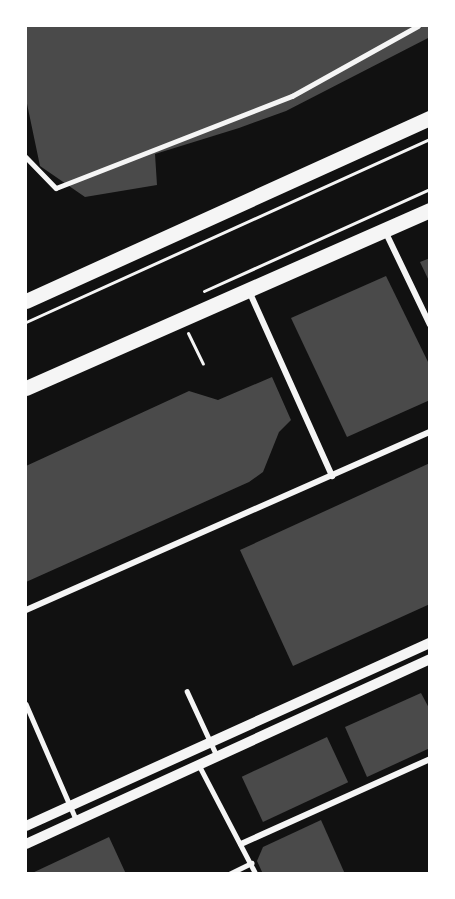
<!DOCTYPE html>
<style>
body{margin:0}
#map{position:relative;width:455px;height:899px;overflow:hidden;background:#111;font-family:Signika,sans-serif}
div>[style]{position:absolute}
[style*='--x']{left:calc(var(--x)*1px);top:calc(var(--y)*1px);width:calc(var(--w)*1px);rotate:calc(var(--a)*1deg)}
.building>*{inset:0;background:#4a4a4a;transform-origin:0 0}
.path>*{height:3px;margin:-1.5px;padding:0 1.5px;transform-origin:1.5px;border-radius:1.5px;background:#f5f5f5}
.service>*{height:4.5px;margin:-2.25px;padding:0 2.25px;transform-origin:2.25px;border-radius:2.25px;background:#f5f5f5}
.minor>*{height:6px;margin:-3px;padding:0 3px;transform-origin:3px;border-radius:3px;background:#f5f5f5}
.tertiary>*{height:10px;margin:-5px;padding:0 5px;transform-origin:5px;border-radius:5px;background:#f5f5f5}
.trunk>*{height:15px;margin:-7.5px;padding:0 7.5px;transform-origin:7.5px;border-radius:7.5px;background:#f5f5f5}
span{translate:-50% -50%;white-space:nowrap;text-align:center;line-height:1.15;-webkit-text-stroke:6px #fff;paint-order:stroke}
.frame{position:absolute;inset:0;border:27px solid #fff;pointer-events:none}
</style>
<div id="map">
<div class="building">
<i style="clip-path:polygon(26px 26px,430px 26px,430px 37px,286px 111px,239px 128px,155px 154px,157px 185px,85px 197px,40px 166px,26px 99px)"></i>
<i style="clip-path:polygon(430px 258px,430px 283px,420px 262px)"></i>
<i style="clip-path:polygon(386px 276px,430px 366px,430px 400px,347px 437px,291px 318px)"></i>
<i style="clip-path:polygon(272px 377px,291px 420px,279px 432px,263px 472px,249px 482px,26px 582px,26px 466px,189px 391px,218px 400px)"></i>
<i style="clip-path:polygon(430px 463px,430px 604px,293px 666px,240px 550px)"></i>
<i style="clip-path:polygon(421px 693px,430px 710px,430px 748px,367px 777px,345px 727px)"></i>
<i style="left:327px;top:737px;width:50px;height:94px;rotate:65deg"></i>
<i style="clip-path:polygon(321px 820px,345px 874px,263px 874px,257px 861px,263px 847px)"></i>
<i style="clip-path:polygon(109px 837px,126px 874px,30px 874px)"></i>
</div>
<div class="path">
<i style="--x:204;--y:291;--w:248;--a:-24.3"></i>
<i style="--x:26;--y:322;--w:444;--a:-24.4"></i>
<i style="--x:188;--y:333;--w:34;--a:64"></i>
</div>
<div class="service">
<i style="--x:26;--y:157;--w:43;--a:45.9"></i>
<i style="--x:56;--y:188;--w:253;--a:-21.3"></i>
<i style="--x:292;--y:96;--w:144;--a:-29.1"></i>
<i style="--x:187;--y:691;--w:72;--a:65.2"></i>
<i style="--x:26;--y:704;--w:125;--a:66.5"></i>
<i style="--x:199;--y:765;--w:123;--a:62.4"></i>
<i style="--x:229;--y:874;--w:25;--a:-26"></i>
</div>
<div class="minor">
<i style="--x:385;--y:231;--w:104;--a:64.4"></i>
<i style="--x:249;--y:291;--w:203;--a:65.8"></i>
<i style="--x:26;--y:610;--w:441;--a:-23.8"></i>
<i style="--x:241;--y:844;--w:207;--a:-24.2"></i>
</div>
<div class="tertiary">
<i style="--x:26;--y:826;--w:444;--a:-24.4"></i>
<i style="--x:26;--y:844;--w:444;--a:-24.6"></i>
</div>
<div class="trunk">
<i style="--x:26;--y:301;--w:444;--a:-24.4"></i>
<i style="--x:26;--y:388;--w:441;--a:-23.8"></i>
</div>
<div class="frame"></div>
</div>
